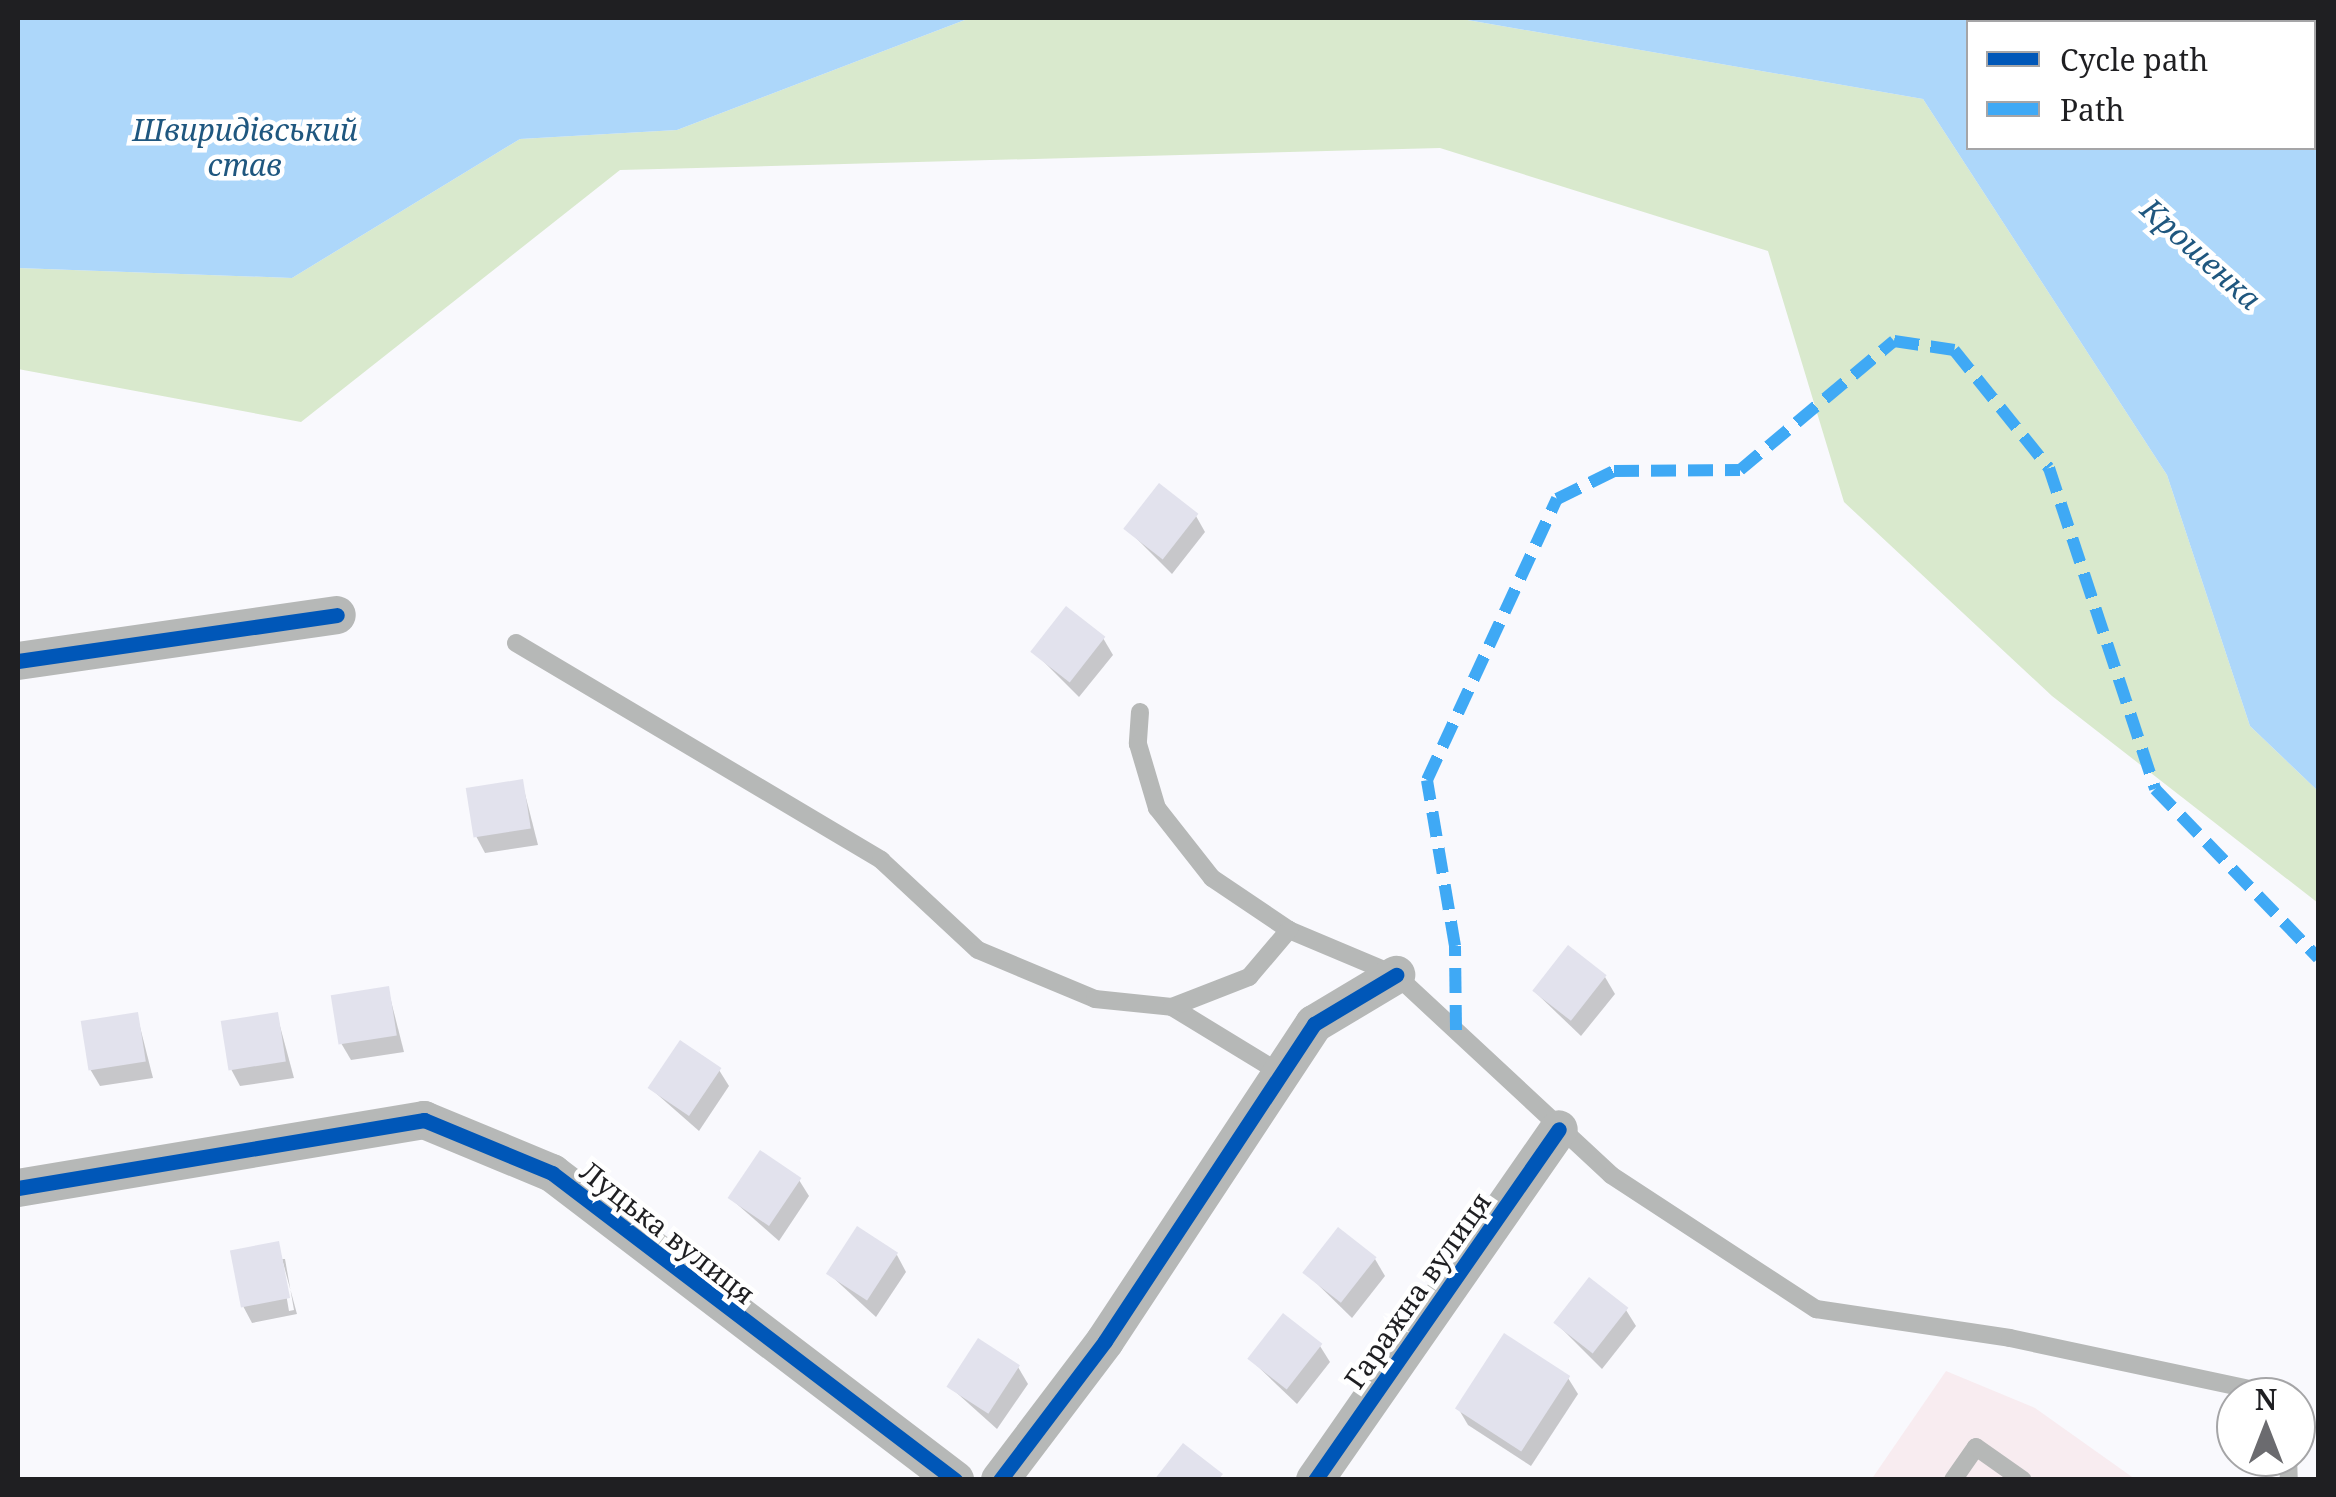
<!DOCTYPE html>
<meta charset="utf-8">
<style>
body{margin:0}
#map{position:relative;width:2336px;height:1497px;overflow:hidden;background:#f9f9fd;font-family:"Noto Serif",serif}
div>[style]{position:absolute}
[style*='--x']{left:calc(var(--x)*1px);top:calc(var(--y)*1px);width:calc(var(--w)*1px);rotate:calc(var(--a)*1deg)}
.industrial>*{inset:0;background:#f8ecf0}
.green>*{inset:0;background:#d9e9cd}
.water>*{inset:0;background:#add7fa}
.shadow>*{inset:0;background:#0003}
.building>*{inset:0;background:#e2e2ed;transform-origin:0 0}
.lane>*{height:18px;margin:-9px;padding:0 9px;transform-origin:9px;border-radius:9px;background:#b6b8b7}
.street>*{height:38px;margin:-19px;padding:0 19px;transform-origin:19px;border-radius:19px;background:#b6b8b7}
.quiet>*{height:12px;margin-top:-6px;transform-origin:0;background:repeating-linear-gradient(90deg,#3fa9f5 0 25px,transparent 0 37px)}
.cycleway>*{height:15px;margin:-7.5px;padding:0 7.5px;transform-origin:7.5px;border-radius:7.5px;background:#0057b8}
span{translate:-50% -50%;white-space:nowrap;text-align:center;line-height:1.15;-webkit-text-stroke:9px #fff;paint-order:stroke}
.street-label{font-size:28px;color:#1f1f22}
.water-label{font-size:30px;color:#1f577f;font-style:italic}
.frame{position:absolute;inset:0;border:20px solid #1f1f22;pointer-events:none}
.legend{position:absolute;left:1966px;top:20px;width:350px;height:130px;box-sizing:border-box;background:#fff;border:2px solid #a5a5a7;margin:0;padding:12px 18px;list-style:none;font-size:30px;color:#1f1f22}
.legend li{display:flex;align-items:center;gap:20px;height:50px}
.legend b{width:50px;border:2px solid #a5a5a7}
.north{position:absolute;left:2216px;top:1377px;width:100px;height:100px;box-sizing:border-box;background:#fff;border:2px solid #a5a5a7;border-radius:50%;rotate:0deg;font-size:28px;font-weight:700;line-height:40px;text-align:center;color:#1f1f22}
.north::after{content:'';display:block;margin:auto;width:35px;height:45px;background:#6b6b6f;clip-path:polygon(50% 0,100% 100%,50% 72%,0 100%)}
</style>
<div id="map">
<div class="industrial">
<i style="clip-path:polygon(1946px 1371px,2035px 1408px,2135px 1479px,1871px 1480px)"></i>
</div>
<div class="green">
<i style="clip-path:polygon(970px 18px,1456px 18px,1923px 99px,2167px 475px,2250px 726px,2318px 791px,2318px 903px,2052px 696px,1844px 502px,1768px 251px,1440px 148px,620px 170px,301px 422px,18px 369px,18px 268px,292px 278px,520px 139px,677px 130px)"></i>
</div>
<div class="water">
<i style="clip-path:polygon(18px 18px,970px 18px,677px 130px,520px 139px,292px 278px,18px 268px)"></i>
<i style="clip-path:polygon(evenodd,1456px 18px,2318px 18px,2318px 791px,2250px 726px,2167px 475px,1923px 99px,1456px 18px,1968px 22px,2314px 22px,2314px 148px,1968px 148px,1968px 22px)"></i>
</div>
<div class="shadow">
<i style="clip-path:polygon(1196px 516px,1205px 532px,1172px 574px,1126px 528px)"></i>
<i style="clip-path:polygon(1103px 638px,1113px 655px,1079px 697px,1033px 651px)"></i>
<i style="clip-path:polygon(522px 782px,538px 845px,485px 853px,476px 836px)"></i>
<i style="clip-path:polygon(1605px 977px,1615px 994px,1581px 1036px,1534px 991px)"></i>
<i style="clip-path:polygon(388px 989px,404px 1052px,351px 1060px,341px 1043px)"></i>
<i style="clip-path:polygon(137px 1015px,153px 1078px,100px 1086px,90px 1069px)"></i>
<i style="clip-path:polygon(277px 1015px,294px 1078px,240px 1086px,231px 1069px)"></i>
<i style="clip-path:polygon(719px 1070px,729px 1086px,699px 1131px,650px 1088px)"></i>
<i style="clip-path:polygon(799px 1180px,809px 1196px,779px 1241px,730px 1198px)"></i>
<i style="clip-path:polygon(evenodd,278px 1244px,297px 1314px,252px 1323px,243px 1306px,278px 1244px,280px 1259px,285px 1259px,294px 1310px,289px 1311px,280px 1259px)"></i>
<i style="clip-path:polygon(897px 1255px,906px 1272px,876px 1317px,828px 1273px)"></i>
<i style="clip-path:polygon(1375px 1259px,1385px 1276px,1352px 1318px,1305px 1272px)"></i>
<i style="clip-path:polygon(1626px 1310px,1636px 1326px,1602px 1369px,1556px 1323px)"></i>
<i style="clip-path:polygon(1320px 1346px,1330px 1362px,1297px 1404px,1250px 1359px)"></i>
<i style="clip-path:polygon(1018px 1367px,1028px 1384px,997px 1429px,949px 1386px)"></i>
<i style="clip-path:polygon(1568px 1378px,1578px 1394px,1531px 1466px,1468px 1425px,1458px 1408px)"></i>
</div>
<div class="building">
<i style="left:1159px;top:483px;width:50px;height:58px;rotate:38deg"></i>
<i style="left:1066px;top:606px;width:50px;height:58px;rotate:38deg"></i>
<i style="left:523px;top:779px;width:50px;height:58px;rotate:81deg"></i>
<i style="left:1568px;top:945px;width:49px;height:58px;rotate:38deg"></i>
<i style="left:389px;top:986px;width:50px;height:59px;rotate:81deg"></i>
<i style="left:138px;top:1012px;width:50px;height:58px;rotate:81deg"></i>
<i style="left:278px;top:1012px;width:50px;height:58px;rotate:81deg"></i>
<i style="left:680px;top:1040px;width:50px;height:58px;rotate:34deg"></i>
<i style="left:760px;top:1150px;width:50px;height:58px;rotate:34deg"></i>
<i style="left:857px;top:1226px;width:49px;height:57px;rotate:33deg"></i>
<i style="left:1338px;top:1227px;width:49px;height:58px;rotate:38deg"></i>
<i style="left:279px;top:1241px;width:58px;height:50px;rotate:79deg"></i>
<i style="left:1589px;top:1277px;width:50px;height:58px;rotate:38deg"></i>
<i style="left:1283px;top:1313px;width:50px;height:58px;rotate:38deg"></i>
<i style="left:1504px;top:1333px;width:79px;height:90px;rotate:33deg"></i>
<i style="left:978px;top:1338px;width:50px;height:58px;rotate:33deg"></i>
<i style="clip-path:polygon(1183px 1443px,1223px 1474px,1218px 1480px,1154px 1480px)"></i>
</div>
<div class="lane">
<i style="--x:516;--y:643;--w:425;--a:30.7"></i>
<i style="--x:881;--y:860;--w:132;--a:42.9"></i>
<i style="--x:978;--y:950;--w:127;--a:22.7"></i>
<i style="--x:1095;--y:999;--w:77;--a:5.9"></i>
<i style="--x:1172;--y:1007;--w:123;--a:31.4"></i>
<i style="--x:1140;--y:712;--w:32;--a:94"></i>
<i style="--x:1138;--y:744;--w:67;--a:73.5"></i>
<i style="--x:1157;--y:808;--w:89;--a:51.8"></i>
<i style="--x:1212;--y:878;--w:93;--a:34"></i>
<i style="--x:1289;--y:930;--w:116;--a:22.8"></i>
<i style="--x:1396;--y:975;--w:294;--a:42.9"></i>
<i style="--x:1611;--y:1175;--w:245;--a:33.2"></i>
<i style="--x:1816;--y:1309;--w:196;--a:8.5"></i>
<i style="--x:2010;--y:1338;--w:283;--a:12"></i>
<i style="--x:1172;--y:1007;--w:83;--a:-21.3"></i>
<i style="--x:1249;--y:977;--w:62;--a:-49.6"></i>
<i style="--x:2288;--y:1457;--w:23;--a:88"></i>
<i style="--x:1953;--y:1480;--w:40;--a:-55.1"></i>
<i style="--x:1976;--y:1447;--w:57;--a:35.1"></i>
</div>
<div class="street">
<i style="--x:18;--y:661;--w:322;--a:-8.2"></i>
<i style="--x:18;--y:1188;--w:412;--a:-9.5"></i>
<i style="--x:424;--y:1120;--w:139;--a:22.5"></i>
<i style="--x:552;--y:1173;--w:507;--a:37.3"></i>
<i style="--x:1000;--y:1480;--w:174;--a:-52.9"></i>
<i style="--x:1105;--y:1341;--w:380;--a:-56.6"></i>
<i style="--x:1314;--y:1024;--w:96;--a:-30.9"></i>
<i style="--x:1315;--y:1480;--w:427;--a:-55.2"></i>
</div>
<div class="quiet">
<i style="--x:1456;--y:1030;--w:84;--a:-90.7"></i>
<i style="--x:1455;--y:946;--w:168;--a:-99.6"></i>
<i style="--x:1427;--y:780;--w:310;--a:-65.2"></i>
<i style="--x:1557;--y:499;--w:64;--a:-26.2"></i>
<i style="--x:1614;--y:471;--w:126;--a:-0.5"></i>
<i style="--x:1740;--y:470;--w:201;--a:-40"></i>
<i style="--x:1894;--y:341;--w:61;--a:8.5"></i>
<i style="--x:1954;--y:350;--w:151;--a:51.2"></i>
<i style="--x:2049;--y:468;--w:338;--a:71.7"></i>
<i style="--x:2155;--y:789;--w:235;--a:46"></i>
</div>
<div class="cycleway">
<i style="--x:18;--y:661;--w:322;--a:-8.2"></i>
<i style="--x:18;--y:1188;--w:412;--a:-9.5"></i>
<i style="--x:424;--y:1120;--w:139;--a:22.5"></i>
<i style="--x:552;--y:1173;--w:507;--a:37.3"></i>
<i style="--x:1000;--y:1480;--w:174;--a:-52.9"></i>
<i style="--x:1105;--y:1341;--w:380;--a:-56.6"></i>
<i style="--x:1314;--y:1024;--w:96;--a:-30.9"></i>
<i style="--x:1315;--y:1480;--w:427;--a:-55.2"></i>
</div>
<div class="street-label">
<span style="left:668px;top:1232px;rotate:38deg">Луцька вулиця</span>
<span style="left:1417px;top:1290px;rotate:-55deg">Гаражна вулиця</span>
</div>
<div class="water-label">
<span style="left:245px;top:147px">Швиридівський<br>став</span>
<span style="left:2201px;top:254px;rotate:42deg">Крошенка</span>
</div>
<div class="frame"></div>
<ul class="legend">
<li><b style="height:12px;background:#0057b8"></b>Cycle path</li>
<li><b style="height:12px;background:#3fa9f5"></b>Path</li>
</ul>
<div class="north">N</div>
</div>
